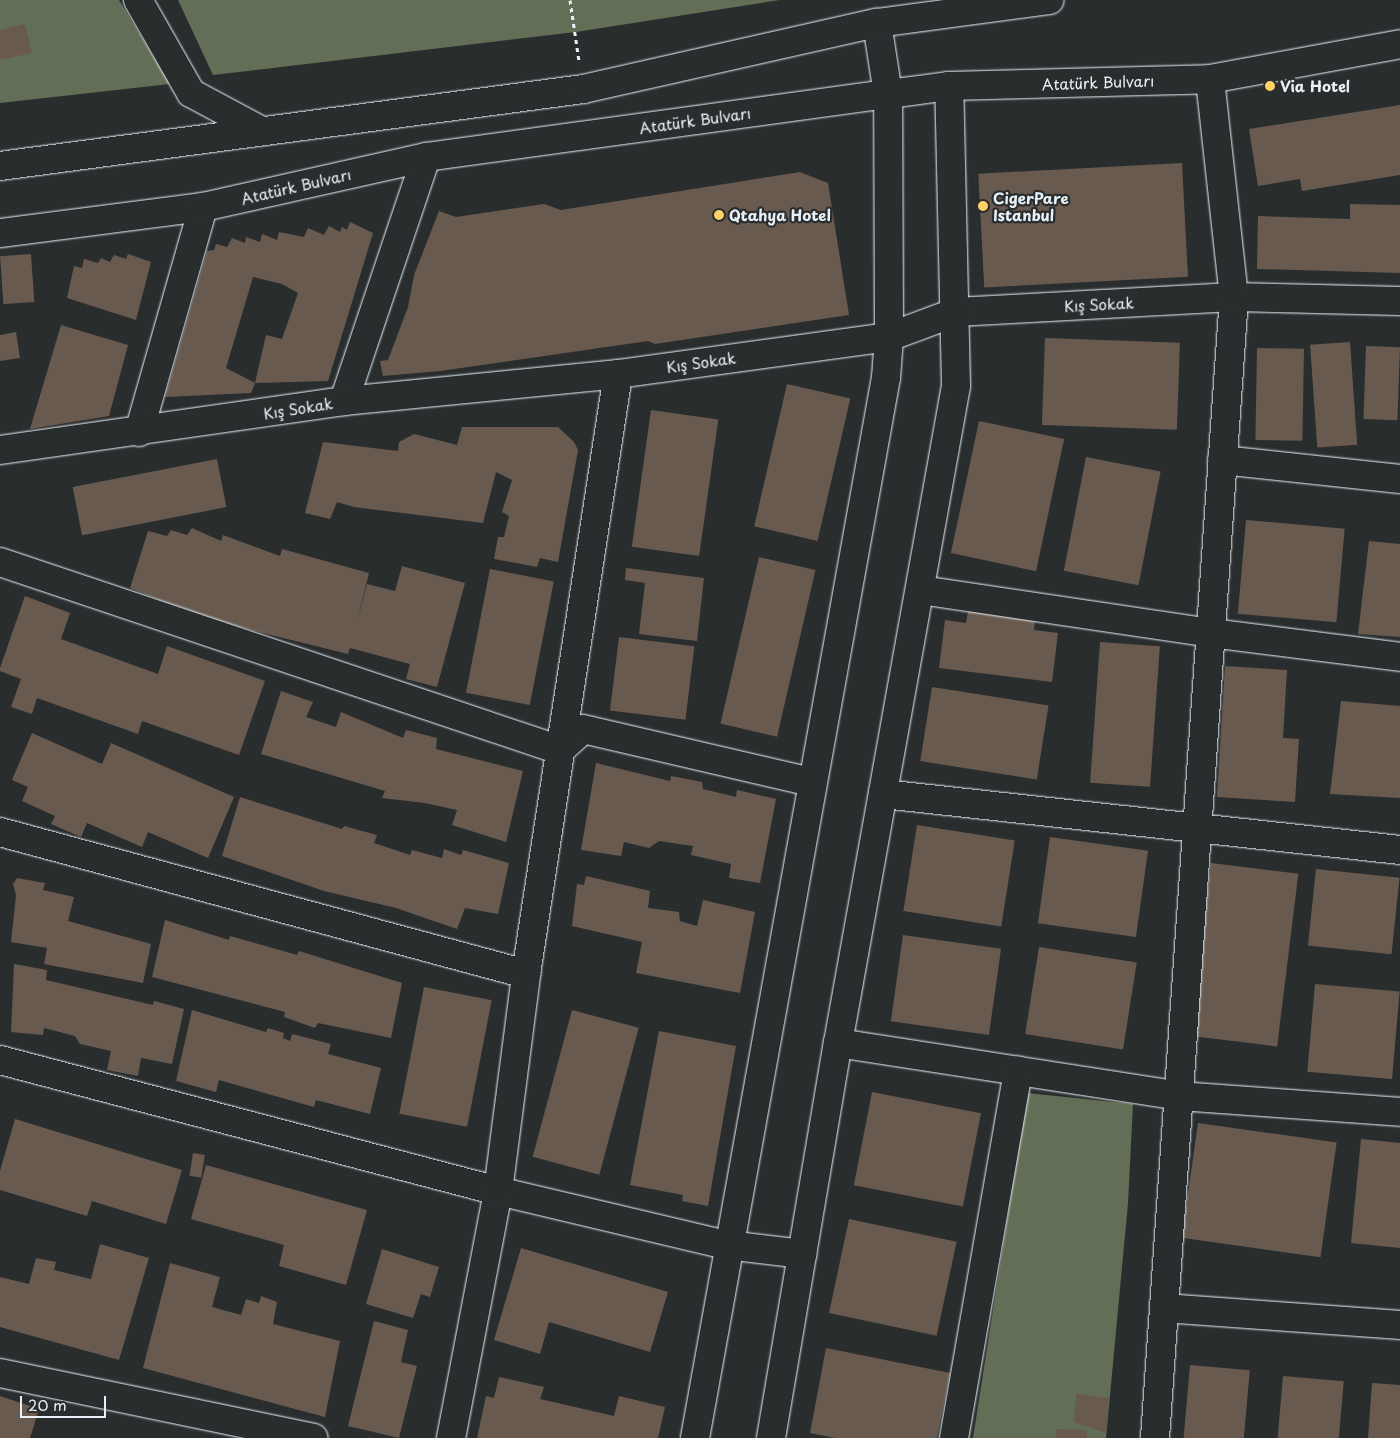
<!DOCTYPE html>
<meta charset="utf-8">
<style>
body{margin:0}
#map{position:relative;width:1400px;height:1438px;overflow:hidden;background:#2a2d2e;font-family:"Playpen Sans",sans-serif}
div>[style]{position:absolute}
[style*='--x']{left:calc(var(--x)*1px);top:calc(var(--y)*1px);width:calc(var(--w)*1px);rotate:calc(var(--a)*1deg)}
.green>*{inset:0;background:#626e55}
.building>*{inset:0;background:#695a50;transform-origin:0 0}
.path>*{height:3px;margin-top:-1.5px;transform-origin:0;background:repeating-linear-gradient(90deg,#e8f1f8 0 4px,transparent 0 8px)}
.roads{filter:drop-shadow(0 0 1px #e8f1f8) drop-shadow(0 0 1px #e8f1f8)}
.minor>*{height:28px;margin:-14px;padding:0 14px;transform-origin:14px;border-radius:14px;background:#2a2d2e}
.tertiary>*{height:28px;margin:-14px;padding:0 14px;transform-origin:14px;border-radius:14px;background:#2a2d2e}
.secondary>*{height:28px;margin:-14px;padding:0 14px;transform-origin:14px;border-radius:14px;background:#2a2d2e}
.dots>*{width:14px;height:14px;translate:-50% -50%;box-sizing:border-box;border:2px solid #2a2d2e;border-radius:50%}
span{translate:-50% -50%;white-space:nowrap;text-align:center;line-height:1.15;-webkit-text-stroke:4.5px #2a2d2e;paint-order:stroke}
.street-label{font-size:15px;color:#e8f1f8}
.poi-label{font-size:15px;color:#e8f1f8;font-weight:700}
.left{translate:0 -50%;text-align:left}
.scale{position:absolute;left:20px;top:1396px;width:86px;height:22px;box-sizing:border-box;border:2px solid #e8f1f8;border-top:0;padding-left:6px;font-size:15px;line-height:18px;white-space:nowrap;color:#e8f1f8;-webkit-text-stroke:4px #2a2d2e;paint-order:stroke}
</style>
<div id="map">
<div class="green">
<i style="clip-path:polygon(0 0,119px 0,170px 84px,0 103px)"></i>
<i style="clip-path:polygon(178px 0,780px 0,576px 32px,213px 75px)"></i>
<i style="clip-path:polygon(1027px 1093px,1133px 1104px,1128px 1203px,1106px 1438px,973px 1438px)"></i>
</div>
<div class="building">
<i style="clip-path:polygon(25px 24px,32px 53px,0 60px,0 30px)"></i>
<i style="clip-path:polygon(1400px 105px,1400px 175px,1302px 191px,1300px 179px,1258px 186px,1249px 129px)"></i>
<i style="left:1182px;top:163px;width:114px;height:204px;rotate:87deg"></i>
<i style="clip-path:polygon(800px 172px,828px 183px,849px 315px,655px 344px,648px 341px,440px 371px,383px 376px,380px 361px,388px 360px,408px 307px,414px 275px,439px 211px,456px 217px,544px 204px,561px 210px)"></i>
<i style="clip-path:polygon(1350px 204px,1400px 205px,1400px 273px,1257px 269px,1258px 216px,1350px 219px)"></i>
<i style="clip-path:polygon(350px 222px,373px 233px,328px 381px,255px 383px,266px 335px,282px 339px,298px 293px,282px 284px,253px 277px,226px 368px,255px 383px,251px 393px,165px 397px,207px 251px,214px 250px,216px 244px,227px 247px,232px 238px,245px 243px,246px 237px,260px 242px,262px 234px,277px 240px,279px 232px,304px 237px,308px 228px,324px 235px,329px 226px,340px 232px,342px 227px,347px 230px)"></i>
<i style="left:31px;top:254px;width:48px;height:31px;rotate:86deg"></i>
<i style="clip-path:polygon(128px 254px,151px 262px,136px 320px,67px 298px,74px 266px,82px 268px,84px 259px,98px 263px,101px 258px,110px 262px,114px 255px,126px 259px)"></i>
<i style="clip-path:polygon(61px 325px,128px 345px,109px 416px,30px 429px)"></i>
<i style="clip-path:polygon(16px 332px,20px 358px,0 361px,0 335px)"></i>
<i style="left:1045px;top:338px;width:135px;height:87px;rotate:2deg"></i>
<i style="left:1350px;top:342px;width:103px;height:40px;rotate:86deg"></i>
<i style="left:1366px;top:346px;width:34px;height:73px;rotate:2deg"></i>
<i style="left:1257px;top:348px;width:47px;height:92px;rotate:1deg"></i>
<i style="left:787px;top:384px;width:65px;height:146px;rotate:13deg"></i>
<i style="left:651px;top:410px;width:68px;height:138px;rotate:8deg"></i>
<i style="left:979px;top:421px;width:87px;height:135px;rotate:12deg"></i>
<i style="clip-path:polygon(462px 427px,558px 427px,574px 442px,578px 450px,558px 562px,540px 558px,537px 567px,494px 559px,498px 537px,504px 537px,509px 516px,502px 512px,512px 480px,496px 472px,483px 523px,354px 507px,337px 502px,330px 519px,305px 513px,323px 442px,398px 451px,399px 442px,414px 434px,457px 445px)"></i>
<i style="left:1086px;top:457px;width:76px;height:116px;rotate:11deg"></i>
<i style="left:217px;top:459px;width:49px;height:147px;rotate:79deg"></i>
<i style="left:1246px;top:520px;width:99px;height:94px;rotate:5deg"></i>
<i style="clip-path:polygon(192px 528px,221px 541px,223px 535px,280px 556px,282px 549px,369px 573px,356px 626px,367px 584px,395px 591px,402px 566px,465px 583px,437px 687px,406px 679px,410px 664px,350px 648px,348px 654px,255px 631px,196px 615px,130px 588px,148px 531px,167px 536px,171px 530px,187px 535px)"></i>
<i style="clip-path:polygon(1369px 541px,1400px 544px,1400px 637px,1358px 634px)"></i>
<i style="left:759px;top:557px;width:58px;height:171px;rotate:13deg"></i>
<i style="clip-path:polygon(626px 568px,704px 578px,697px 641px,639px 634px,645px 583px,625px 580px)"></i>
<i style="left:490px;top:569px;width:65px;height:126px;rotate:11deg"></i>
<i style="clip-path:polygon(25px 596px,70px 613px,61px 639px,158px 674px,167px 646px,265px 681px,239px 755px,142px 721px,138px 734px,37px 698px,32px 714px,11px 707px,21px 679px,0 671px,0 668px)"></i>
<i style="clip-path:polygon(968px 611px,1035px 620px,1034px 630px,1058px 633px,1052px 682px,939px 668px,945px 620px,966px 623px)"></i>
<i style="left:619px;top:637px;width:76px;height:74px;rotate:7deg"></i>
<i style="left:1100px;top:642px;width:60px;height:141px;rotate:4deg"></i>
<i style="clip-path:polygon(1225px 666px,1287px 670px,1283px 738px,1299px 739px,1295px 802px,1217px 797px)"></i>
<i style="left:932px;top:687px;width:118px;height:75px;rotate:9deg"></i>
<i style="clip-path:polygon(281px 691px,313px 702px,306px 717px,336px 727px,341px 712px,403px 738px,406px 730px,437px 738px,436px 749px,523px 771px,506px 842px,452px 825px,457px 810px,425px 803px,382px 798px,385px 791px,261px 754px)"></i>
<i style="clip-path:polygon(1341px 701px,1400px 706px,1400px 798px,1330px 794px)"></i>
<i style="clip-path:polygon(32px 733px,102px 764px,111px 743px,234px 797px,208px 858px,148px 832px,142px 847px,87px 823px,81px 837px,51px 824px,55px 816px,22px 801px,28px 787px,12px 780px)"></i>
<i style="clip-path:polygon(596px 763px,670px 781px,671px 776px,702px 782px,703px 789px,736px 797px,737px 790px,776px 799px,760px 883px,729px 878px,731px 864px,691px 855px,693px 846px,659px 841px,649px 848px,624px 842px,621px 856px,581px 850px)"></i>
<i style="clip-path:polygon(240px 797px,342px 829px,344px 826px,377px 835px,374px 843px,410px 855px,412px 850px,442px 858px,444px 849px,461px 855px,463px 850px,509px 863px,498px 914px,465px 908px,457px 929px,396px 908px,324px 891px,222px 856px)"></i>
<i style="left:917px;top:825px;width:99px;height:87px;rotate:9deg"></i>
<i style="left:1050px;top:837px;width:99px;height:87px;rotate:8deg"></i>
<i style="left:1211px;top:863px;width:88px;height:174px;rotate:7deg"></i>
<i style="left:1316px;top:869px;width:84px;height:77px;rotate:6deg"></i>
<i style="clip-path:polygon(586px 876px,650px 891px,648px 908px,679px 912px,680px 921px,697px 926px,703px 900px,755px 912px,740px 993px,636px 973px,642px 942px,572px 926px,577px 884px,584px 885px)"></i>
<i style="clip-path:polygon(17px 878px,45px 883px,43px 890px,74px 897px,68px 921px,151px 944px,143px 983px,44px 964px,47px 948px,11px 942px,16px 895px,13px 884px)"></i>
<i style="clip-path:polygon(165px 920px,229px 940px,230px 936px,297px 955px,299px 951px,402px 983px,391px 1038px,318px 1023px,315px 1028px,284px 1017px,285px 1012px,152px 977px)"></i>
<i style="left:903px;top:935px;width:99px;height:87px;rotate:8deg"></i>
<i style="left:1039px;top:947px;width:99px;height:88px;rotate:9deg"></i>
<i style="clip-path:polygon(14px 964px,47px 970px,46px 980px,153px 1005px,154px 1001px,184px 1009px,172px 1064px,141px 1058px,138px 1076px,107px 1070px,111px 1051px,80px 1044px,75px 1036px,44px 1028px,43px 1035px,11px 1032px)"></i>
<i style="left:1315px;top:984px;width:85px;height:88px;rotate:5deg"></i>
<i style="left:424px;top:987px;width:69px;height:129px;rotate:11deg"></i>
<i style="clip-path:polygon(192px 1010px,266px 1032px,268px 1028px,284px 1033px,283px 1038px,290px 1041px,292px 1034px,331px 1044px,328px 1054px,381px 1068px,370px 1114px,316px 1100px,314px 1107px,219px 1080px,216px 1092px,176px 1081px)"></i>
<i style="left:572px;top:1010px;width:69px;height:152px;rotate:15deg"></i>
<i style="clip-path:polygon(659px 1031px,736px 1046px,708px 1206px,682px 1201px,683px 1195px,630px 1185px)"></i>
<i style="left:872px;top:1092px;width:111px;height:95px;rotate:11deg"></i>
<i style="clip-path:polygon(15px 1119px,182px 1170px,166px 1224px,92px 1201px,87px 1216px,0 1190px,0 1171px)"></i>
<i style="left:1198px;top:1123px;width:140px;height:116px;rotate:8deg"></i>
<i style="clip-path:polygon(1361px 1139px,1400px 1143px,1400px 1248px,1351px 1243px)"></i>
<i style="left:193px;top:1153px;width:12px;height:23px;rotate:9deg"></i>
<i style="clip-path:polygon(206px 1165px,367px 1210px,346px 1285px,279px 1266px,284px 1245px,191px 1219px)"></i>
<i style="left:849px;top:1219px;width:110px;height:96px;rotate:12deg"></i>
<i style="clip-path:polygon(100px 1244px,149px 1258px,119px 1360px,0 1327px,0 1277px,29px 1284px,36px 1258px,56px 1262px,54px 1270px,91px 1279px)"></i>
<i style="clip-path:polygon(521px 1248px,668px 1292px,650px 1352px,549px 1322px,540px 1354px,494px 1340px)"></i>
<i style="clip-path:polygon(382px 1249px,439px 1267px,430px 1297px,421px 1294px,413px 1318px,366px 1304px)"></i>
<i style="clip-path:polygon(170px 1263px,220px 1277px,212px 1307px,241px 1315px,246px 1299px,259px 1303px,261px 1296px,277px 1302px,273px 1324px,340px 1341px,325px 1417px,143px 1368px)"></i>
<i style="clip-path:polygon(374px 1321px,408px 1330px,401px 1362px,417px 1366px,399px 1438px,348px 1426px)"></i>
<i style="clip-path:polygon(826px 1348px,950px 1373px,937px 1438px,835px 1438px,810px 1433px)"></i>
<i style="left:1190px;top:1365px;width:60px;height:73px;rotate:5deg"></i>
<i style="left:1283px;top:1376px;width:61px;height:62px;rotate:5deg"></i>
<i style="clip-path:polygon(499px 1377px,544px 1387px,540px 1399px,614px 1416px,619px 1396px,665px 1407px,658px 1438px,477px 1438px,486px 1396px,494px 1398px)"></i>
<i style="clip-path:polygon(1372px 1383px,1400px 1385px,1400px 1438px,1368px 1438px)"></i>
<i style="clip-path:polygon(1076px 1394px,1109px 1398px,1106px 1433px,1074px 1422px)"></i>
<i style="clip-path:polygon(0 1396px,39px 1409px,30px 1438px,0 1438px)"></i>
<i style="left:1056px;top:1429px;width:31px;height:9px;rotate:2deg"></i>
</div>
<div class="path">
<i style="--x:570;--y:0;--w:62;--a:81.6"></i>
</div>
<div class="roads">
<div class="minor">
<i style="--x:138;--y:0;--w:107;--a:60.3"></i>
<i style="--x:191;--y:93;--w:81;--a:28.2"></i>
<i style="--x:344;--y:401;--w:257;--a:-71.4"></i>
<i style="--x:139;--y:432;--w:234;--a:-74.1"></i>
<i style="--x:0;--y:450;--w:347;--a:-8.1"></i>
<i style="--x:344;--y:401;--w:275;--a:-5.6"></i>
<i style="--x:618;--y:374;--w:274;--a:-7.8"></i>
<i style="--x:889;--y:337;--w:72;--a:-20.5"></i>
<i style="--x:956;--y:312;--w:278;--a:-3.1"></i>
<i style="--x:1234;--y:297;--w:166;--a:1.4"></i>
<i style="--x:1222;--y:460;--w:179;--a:6.1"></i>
<i style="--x:0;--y:562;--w:591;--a:18.56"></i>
<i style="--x:560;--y:750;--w:31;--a:-42"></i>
<i style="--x:583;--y:729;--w:234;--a:13.1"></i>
<i style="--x:920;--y:590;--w:294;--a:8.4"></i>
<i style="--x:1211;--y:633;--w:191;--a:7.2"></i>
<i style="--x:883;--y:794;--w:520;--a:6.18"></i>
<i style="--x:0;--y:832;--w:545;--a:15.11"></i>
<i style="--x:838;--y:1043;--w:345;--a:8.8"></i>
<i style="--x:1179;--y:1096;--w:222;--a:4.1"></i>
<i style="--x:0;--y:1060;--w:515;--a:14.74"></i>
<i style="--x:498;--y:1191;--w:235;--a:13.3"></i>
<i style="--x:727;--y:1245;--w:76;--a:6.8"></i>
<i style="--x:1164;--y:1308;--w:237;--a:4.1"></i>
<i style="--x:0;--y:1373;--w:320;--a:11.7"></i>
<i style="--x:451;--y:1438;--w:251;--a:-79.2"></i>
<i style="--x:498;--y:1191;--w:219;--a:-82.6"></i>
<i style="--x:526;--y:974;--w:607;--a:-81.28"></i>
<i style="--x:954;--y:1438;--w:373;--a:-80.1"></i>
<i style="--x:1155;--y:1438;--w:1144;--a:-86.04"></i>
<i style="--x:1234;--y:297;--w:219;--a:-96.3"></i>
</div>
<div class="tertiary">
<i style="--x:695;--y:1438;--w:1077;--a:-79.79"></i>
<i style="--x:886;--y:378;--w:41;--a:-85.8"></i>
<i style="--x:889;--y:337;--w:243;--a:-90.2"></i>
<i style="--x:771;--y:1438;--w:401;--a:-80.4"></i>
<i style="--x:838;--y:1043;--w:668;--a:-79.82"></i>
<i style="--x:956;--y:386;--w:300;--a:-91.3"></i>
</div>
<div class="secondary">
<i style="--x:877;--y:23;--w:72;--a:81.2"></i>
<i style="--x:0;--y:166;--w:588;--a:-7.52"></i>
<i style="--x:583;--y:89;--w:301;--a:-12.7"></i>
<i style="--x:877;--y:23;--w:174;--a:-7.6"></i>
<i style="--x:0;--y:233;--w:205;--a:-7.3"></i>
<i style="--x:203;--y:207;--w:229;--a:-12.6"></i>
<i style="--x:426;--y:157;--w:466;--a:-7.8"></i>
<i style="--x:888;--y:94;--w:62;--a:-7.5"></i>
<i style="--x:949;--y:86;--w:261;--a:-1.5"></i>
<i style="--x:1210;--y:79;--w:193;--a:-10.4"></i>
</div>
</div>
<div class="dots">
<i style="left:1270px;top:86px;background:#ffd166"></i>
<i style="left:983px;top:206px;background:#ffd166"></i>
<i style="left:719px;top:215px;background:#ffd166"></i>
</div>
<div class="street-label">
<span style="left:1098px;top:82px;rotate:-2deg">Atatürk Bulvarı</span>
<span style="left:695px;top:120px;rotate:-8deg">Atatürk Bulvarı</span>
<span style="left:296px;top:186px;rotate:-13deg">Atatürk Bulvarı</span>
<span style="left:1099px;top:304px;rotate:-3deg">Kış Sokak</span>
<span style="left:701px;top:362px;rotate:-8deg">Kış Sokak</span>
<span style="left:298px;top:408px;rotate:-9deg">Kış Sokak</span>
</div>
<div class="poi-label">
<span class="left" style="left:1280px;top:86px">Via Hotel</span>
<span class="left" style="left:993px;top:206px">CigerPare<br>Istanbul</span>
<span class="left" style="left:729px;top:215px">Qtahya Hotel</span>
</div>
<div class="scale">20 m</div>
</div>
